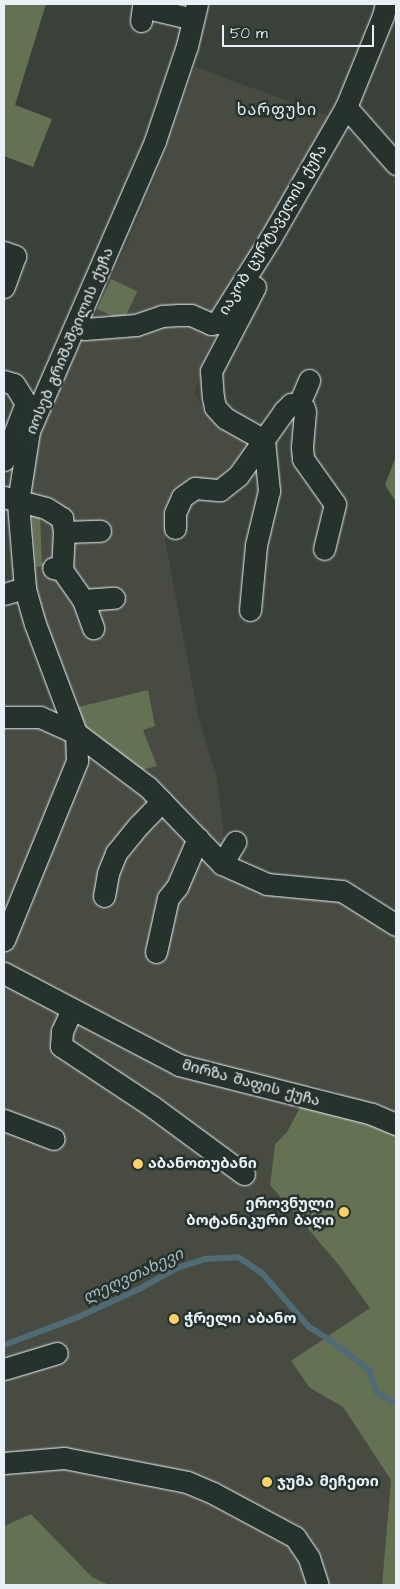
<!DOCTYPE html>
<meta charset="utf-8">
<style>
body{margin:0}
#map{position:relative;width:400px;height:1589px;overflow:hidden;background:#3a4139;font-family:"Architects Daughter","Noto Sans Georgian",sans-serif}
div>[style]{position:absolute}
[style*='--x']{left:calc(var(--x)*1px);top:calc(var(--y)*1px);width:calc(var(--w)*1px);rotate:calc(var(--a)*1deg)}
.built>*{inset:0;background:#484b41}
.green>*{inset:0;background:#647152;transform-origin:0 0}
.stream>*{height:6px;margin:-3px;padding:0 3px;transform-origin:3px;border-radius:3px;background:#4f6b75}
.roads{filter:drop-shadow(0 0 1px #e8f1f8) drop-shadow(0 0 1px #e8f1f8)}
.minor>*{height:21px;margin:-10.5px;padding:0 10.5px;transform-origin:10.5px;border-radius:10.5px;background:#26332d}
.dots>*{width:14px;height:14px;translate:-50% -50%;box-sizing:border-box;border:2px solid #26332d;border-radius:50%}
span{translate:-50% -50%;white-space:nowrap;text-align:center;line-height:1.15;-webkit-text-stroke:5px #26332d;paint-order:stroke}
.street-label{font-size:15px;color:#e8f1f8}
.poi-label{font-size:15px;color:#e8f1f8;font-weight:700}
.left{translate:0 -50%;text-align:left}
.right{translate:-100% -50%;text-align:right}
.neighbourhood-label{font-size:16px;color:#e8f1f8;letter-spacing:1px}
.water-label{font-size:16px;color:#abbbc4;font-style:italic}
.frame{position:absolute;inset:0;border:5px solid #e8f1f8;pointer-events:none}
.scale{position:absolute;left:222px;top:25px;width:152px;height:22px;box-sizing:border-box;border:2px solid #e8f1f8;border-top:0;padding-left:6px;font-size:15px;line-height:18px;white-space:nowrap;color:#e8f1f8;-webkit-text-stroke:4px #26332d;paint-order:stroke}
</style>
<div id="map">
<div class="built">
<i style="clip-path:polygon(195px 67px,335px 118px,209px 350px,195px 392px,207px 415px,257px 441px,221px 476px,179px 492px,165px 540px,198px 715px,217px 779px,226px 854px,141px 770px,156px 766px,143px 730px,148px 690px,78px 707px,42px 623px,32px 571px,28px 505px,35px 432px,82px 342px,136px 223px,164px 155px)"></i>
<i style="clip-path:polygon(39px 723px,102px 760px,154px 801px,211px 865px,336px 893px,396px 934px,396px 1114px,310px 1083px,287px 1132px,275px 1144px,270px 1185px,338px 1264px,371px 1309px,310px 1388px,343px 1407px,391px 1480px,382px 1585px,109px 1585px,92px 1577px,31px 1514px,4px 1526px,4px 725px)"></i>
</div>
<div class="green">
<i style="clip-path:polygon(4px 4px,46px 4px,15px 105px,52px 119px,33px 167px,4px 156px)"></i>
<i style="left:111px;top:279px;width:29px;height:33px;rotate:25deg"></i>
<i style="clip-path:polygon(396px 456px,396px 502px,385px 485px)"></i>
<i style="clip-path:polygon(32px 512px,40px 515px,42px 563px,53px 565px,36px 567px)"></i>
<i style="clip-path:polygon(148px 690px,155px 726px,143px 730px,157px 766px,141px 770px,87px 729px,78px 707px)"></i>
<i style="clip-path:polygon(305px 1097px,396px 1133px,396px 1585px,382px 1585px,391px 1480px,343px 1407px,310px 1388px,291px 1361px,370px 1308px,338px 1264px,270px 1185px,275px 1144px,287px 1132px)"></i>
<i style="clip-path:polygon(31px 1514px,92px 1577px,109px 1585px,4px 1585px,4px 1526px)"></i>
</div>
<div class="stream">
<i style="--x:4;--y:1345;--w:79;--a:-20.7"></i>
<i style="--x:78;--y:1317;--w:69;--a:-24.7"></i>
<i style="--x:141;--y:1288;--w:41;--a:-29.1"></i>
<i style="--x:177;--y:1268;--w:29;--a:-18"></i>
<i style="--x:205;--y:1259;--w:33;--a:-3"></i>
<i style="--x:238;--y:1257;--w:29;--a:34"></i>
<i style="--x:262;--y:1273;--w:72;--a:49"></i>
<i style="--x:309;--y:1327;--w:26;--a:32"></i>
<i style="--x:331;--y:1341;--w:48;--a:37.3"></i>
<i style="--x:369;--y:1370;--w:24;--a:71"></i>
<i style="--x:377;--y:1393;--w:21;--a:28"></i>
</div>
<div class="roads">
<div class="minor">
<i style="--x:141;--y:21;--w:14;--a:-82"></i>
<i style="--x:143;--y:7;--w:51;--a:13.5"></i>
<i style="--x:346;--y:107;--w:76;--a:48.7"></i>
<i style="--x:4;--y:252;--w:12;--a:20"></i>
<i style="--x:15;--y:256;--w:33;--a:110"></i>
<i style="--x:255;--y:287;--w:95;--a:117.6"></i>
<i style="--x:211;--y:371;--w:26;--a:86"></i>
<i style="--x:213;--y:397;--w:10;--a:79"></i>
<i style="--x:215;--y:407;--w:15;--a:48"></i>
<i style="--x:225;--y:418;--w:45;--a:29.4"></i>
<i style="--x:76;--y:326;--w:9;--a:18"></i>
<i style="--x:85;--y:329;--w:51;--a:-4.5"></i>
<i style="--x:136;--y:325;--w:28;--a:-19"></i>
<i style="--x:162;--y:316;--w:17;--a:-3"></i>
<i style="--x:179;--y:315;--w:12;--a:0"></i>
<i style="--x:191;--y:315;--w:22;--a:24"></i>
<i style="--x:211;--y:324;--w:6;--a:-9"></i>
<i style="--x:217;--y:323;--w:99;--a:-57.8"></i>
<i style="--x:270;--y:239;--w:152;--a:-60.1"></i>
<i style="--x:346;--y:107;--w:98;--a:-67.9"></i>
<i style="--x:383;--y:16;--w:12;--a:-76"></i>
<i style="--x:4;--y:381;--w:10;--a:17"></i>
<i style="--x:14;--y:384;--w:22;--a:58"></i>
<i style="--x:26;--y:403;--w:61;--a:111.1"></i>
<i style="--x:299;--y:404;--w:6;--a:39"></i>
<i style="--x:304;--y:408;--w:4;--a:76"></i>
<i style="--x:305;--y:412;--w:35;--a:95"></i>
<i style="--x:302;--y:447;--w:12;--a:85"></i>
<i style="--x:303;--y:459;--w:55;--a:54.6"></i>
<i style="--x:335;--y:504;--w:46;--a:103.7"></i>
<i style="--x:299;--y:404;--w:26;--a:-67"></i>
<i style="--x:4;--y:497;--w:43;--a:14.7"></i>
<i style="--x:46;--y:508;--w:19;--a:32"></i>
<i style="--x:62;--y:518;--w:14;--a:82"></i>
<i style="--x:64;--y:532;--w:38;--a:93"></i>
<i style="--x:62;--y:570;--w:9;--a:-167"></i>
<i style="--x:175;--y:528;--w:15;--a:-90"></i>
<i style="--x:175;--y:513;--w:17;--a:-66"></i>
<i style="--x:182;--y:497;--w:16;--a:-35"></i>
<i style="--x:195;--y:488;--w:25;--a:5"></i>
<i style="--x:220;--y:490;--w:23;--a:-38"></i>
<i style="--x:238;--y:476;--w:80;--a:-54.7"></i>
<i style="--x:284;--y:411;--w:10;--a:-45"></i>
<i style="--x:291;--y:404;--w:8;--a:0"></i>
<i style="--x:64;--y:532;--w:36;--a:-2"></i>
<i style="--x:62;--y:570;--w:37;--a:55"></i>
<i style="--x:83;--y:600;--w:30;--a:70"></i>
<i style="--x:4;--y:594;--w:22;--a:-16"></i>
<i style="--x:83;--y:600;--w:31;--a:-4"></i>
<i style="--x:250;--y:610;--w:65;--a:-84.7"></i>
<i style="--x:256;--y:545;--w:56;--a:-76.5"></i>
<i style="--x:269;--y:491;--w:51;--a:-95.6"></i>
<i style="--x:4;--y:717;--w:36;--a:0"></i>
<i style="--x:40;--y:717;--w:39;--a:24"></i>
<i style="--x:76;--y:733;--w:90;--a:36.9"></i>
<i style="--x:148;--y:787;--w:107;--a:46.1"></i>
<i style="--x:222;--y:864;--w:49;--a:24"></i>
<i style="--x:267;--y:884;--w:75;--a:5.3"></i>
<i style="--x:342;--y:891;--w:64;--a:32.2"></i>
<i style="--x:222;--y:864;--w:26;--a:-59"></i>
<i style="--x:104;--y:896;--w:23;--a:-80"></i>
<i style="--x:108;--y:873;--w:22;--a:-68"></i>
<i style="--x:116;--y:853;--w:36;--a:-51"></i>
<i style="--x:139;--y:825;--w:33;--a:-46"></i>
<i style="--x:4;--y:940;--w:193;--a:-67.8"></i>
<i style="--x:77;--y:761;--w:28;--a:-92"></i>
<i style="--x:76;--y:733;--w:116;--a:-110.6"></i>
<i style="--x:35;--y:624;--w:37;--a:-106"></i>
<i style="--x:25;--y:588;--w:86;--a:-94.7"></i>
<i style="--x:18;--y:502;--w:72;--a:-81.2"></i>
<i style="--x:29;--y:431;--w:316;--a:-66.5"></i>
<i style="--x:155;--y:141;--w:100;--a:-71.4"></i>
<i style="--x:187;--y:46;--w:43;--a:-76.6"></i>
<i style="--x:156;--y:952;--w:55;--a:-77.5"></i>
<i style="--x:168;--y:898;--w:14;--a:-51"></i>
<i style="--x:177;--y:887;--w:53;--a:-66.8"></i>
<i style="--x:4;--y:973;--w:198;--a:27.7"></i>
<i style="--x:179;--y:1065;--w:199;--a:14.2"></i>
<i style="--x:372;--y:1114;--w:26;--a:23"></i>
<i style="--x:72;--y:1009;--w:24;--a:114"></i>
<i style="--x:62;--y:1031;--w:15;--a:94"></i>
<i style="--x:61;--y:1046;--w:110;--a:33.5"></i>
<i style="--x:153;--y:1107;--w:113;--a:36.4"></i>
<i style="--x:4;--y:1120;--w:53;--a:20.8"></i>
<i style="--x:4;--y:1369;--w:55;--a:-16.8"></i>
<i style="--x:4;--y:1463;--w:60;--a:-4.8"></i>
<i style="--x:64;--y:1458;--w:125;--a:11"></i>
<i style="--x:187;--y:1482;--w:28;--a:23"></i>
<i style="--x:213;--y:1493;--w:93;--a:28.2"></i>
<i style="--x:295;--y:1537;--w:25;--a:56"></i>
<i style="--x:309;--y:1558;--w:28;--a:72"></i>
</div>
</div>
<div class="dots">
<i style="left:138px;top:1164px;background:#ffd166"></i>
<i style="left:344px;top:1212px;background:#ffd166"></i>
<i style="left:174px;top:1319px;background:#ffd166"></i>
<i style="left:267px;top:1482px;background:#ffd166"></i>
</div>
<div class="street-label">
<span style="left:273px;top:230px;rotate:-59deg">იაკობ ცურტაველის ქუჩა</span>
<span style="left:70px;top:341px;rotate:-67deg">იოსებ გრიშაშვილის ქუჩა</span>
<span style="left:251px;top:1083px;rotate:15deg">მირზა შაფის ქუჩა</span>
</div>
<div class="poi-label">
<span class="left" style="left:148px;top:1164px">აბანოთუბანი</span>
<span class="right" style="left:334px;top:1212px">ეროვნული<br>ბოტანიკური ბაღი</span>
<span class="left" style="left:184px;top:1319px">ჭრელი აბანო</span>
<span class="left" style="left:277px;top:1482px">ჯუმა მეჩეთი</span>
</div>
<div class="neighbourhood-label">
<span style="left:277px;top:110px">ხარფუხი</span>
</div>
<div class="water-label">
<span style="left:133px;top:1276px;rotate:-25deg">ლეღვთახევი</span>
</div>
<div class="frame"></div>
<div class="scale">50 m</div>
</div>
